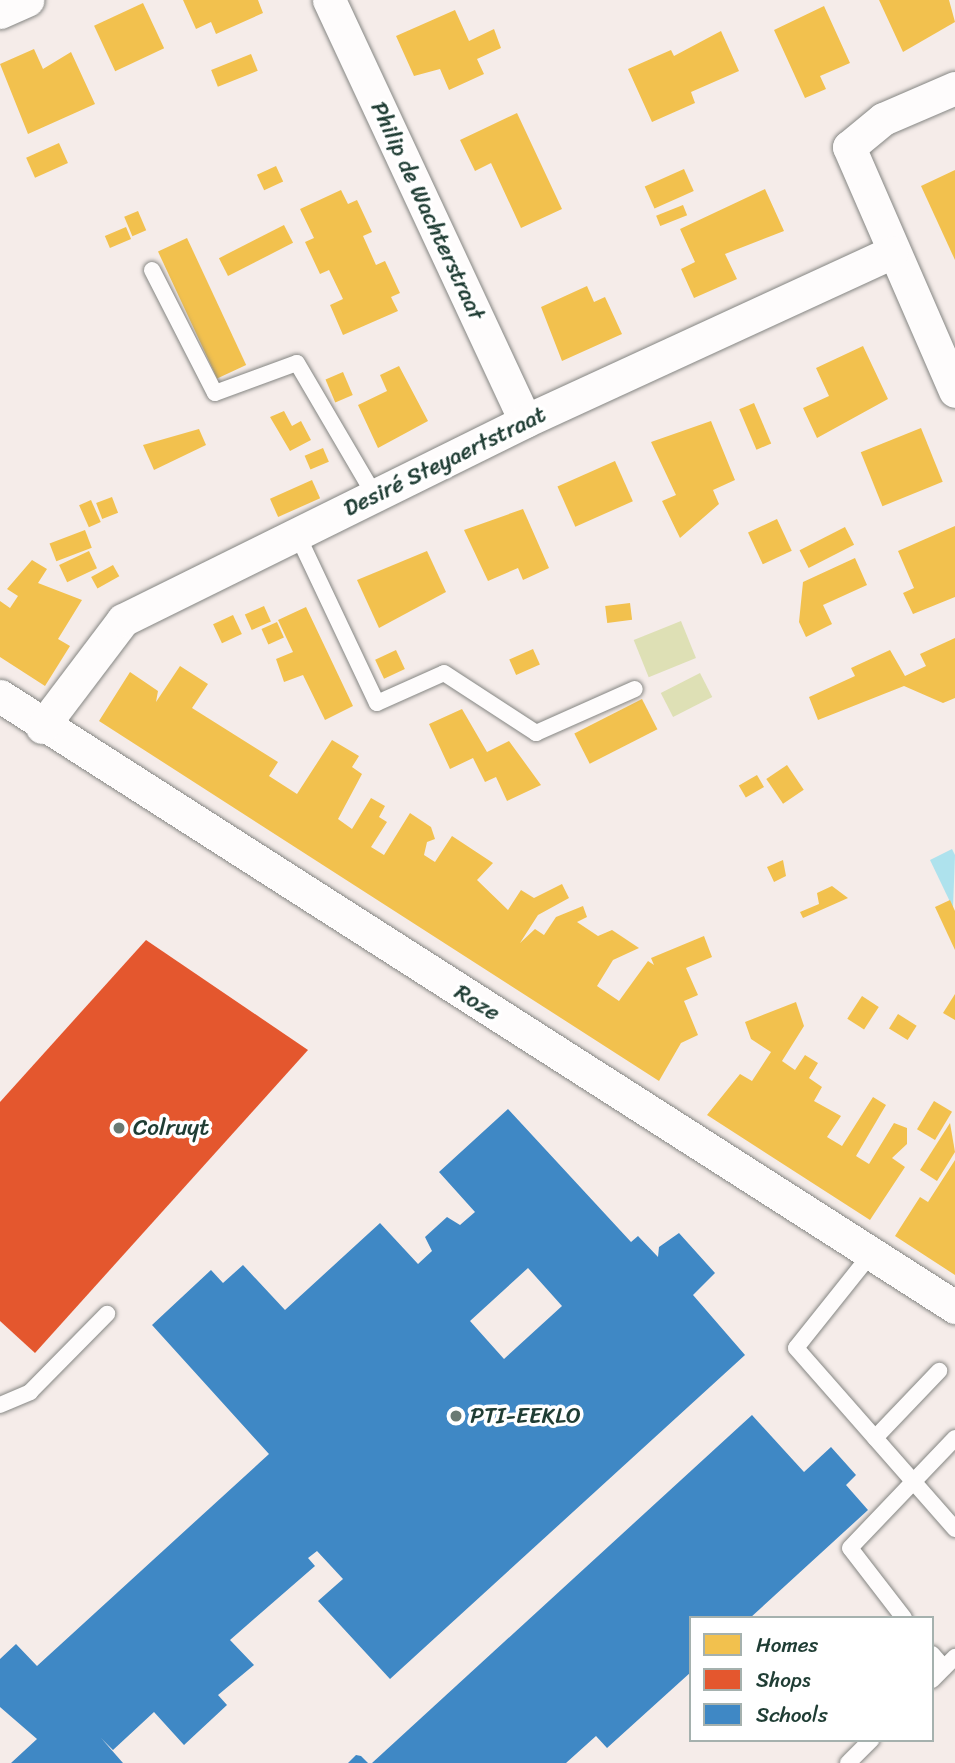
<!DOCTYPE html>
<meta charset="utf-8">
<style>
body{margin:0}
#map{position:relative;width:955px;height:1763px;overflow:hidden;background:#f5ece9;font-family:Sriracha,sans-serif}
div>[style]{position:absolute}
[style*='--x']{left:calc(var(--x)*1px);top:calc(var(--y)*1px);width:calc(var(--w)*1px);rotate:calc(var(--a)*1deg)}
.green>*{inset:0;background:#dee0b5;transform-origin:0 0}
.water>*{inset:0;background:#aee2ed}
.homes>*{inset:0;background:#f2c14e;transform-origin:0 0}
.shops>*{inset:0;background:#e4572e}
.schools>*{inset:0;background:#3f88c5}
.roads{filter:drop-shadow(0 0 2px #858683) drop-shadow(0 0 2px #858683)}
.service>*{height:16px;margin:-8px;padding:0 8px;transform-origin:8px;border-radius:8px;background:#fefcfc}
.minor>*{height:33px;margin:-16.5px;padding:0 16.5px;transform-origin:16.5px;border-radius:16.5px;background:#fefcfc}
.dots>*{width:19px;height:19px;translate:-50% -50%;box-sizing:border-box;border:4px solid #fff;border-radius:50%}
span{translate:-50% -50%;white-space:nowrap;text-align:center;line-height:1.15;-webkit-text-stroke:7px #fff;paint-order:stroke}
.street-label{font-size:23px;color:#1f3d34}
.poi-label{font-size:23px;color:#1f3d34}
.left{translate:0 -50%;text-align:left}
.legend{position:absolute;left:689px;top:1616px;width:245px;height:126px;box-sizing:border-box;background:#fff;border:2px solid #a5b1ae;margin:0;padding:9px 12px;list-style:none;font-size:21px;color:#1f3d34}
.legend li{display:flex;align-items:center;gap:14px;height:35px}
.legend b{width:35px;border:2px solid #a5b1ae}
</style>
<div id="map">
<div class="green">
<i style="left:681px;top:621px;width:40px;height:51px;rotate:68deg"></i>
<i style="left:700px;top:673px;width:27px;height:44px;rotate:63deg"></i>
</div>
<div class="water">
<i style="clip-path:polygon(952px 849px,955px 855px,953px 908px,930px 860px)"></i>
</div>
<div class="homes">
<i style="clip-path:polygon(183px 0,258px 0,263px 13px,216px 34px,211px 22px,196px 29px)"></i>
<i style="clip-path:polygon(879px 0,949px 0,955px 22px,903px 52px)"></i>
<i style="left:143px;top:3px;width:50px;height:54px;rotate:65deg"></i>
<i style="clip-path:polygon(824px 6px,850px 63px,820px 76px,826px 89px,805px 98px,774px 30px)"></i>
<i style="clip-path:polygon(455px 10px,469px 41px,494px 29px,501px 48px,477px 59px,484px 74px,449px 90px,440px 69px,414px 76px,396px 36px)"></i>
<i style="clip-path:polygon(721px 31px,739px 71px,691px 92px,695px 103px,652px 122px,628px 69px,671px 50px,674px 56px)"></i>
<i style="clip-path:polygon(34px 49px,43px 69px,71px 52px,95px 104px,28px 134px,0 64px)"></i>
<i style="left:251px;top:54px;width:18px;height:43px;rotate:68deg"></i>
<i style="clip-path:polygon(517px 113px,562px 209px,521px 228px,491px 163px,475px 171px,460px 140px)"></i>
<i style="left:59px;top:143px;width:22px;height:36px;rotate:66deg"></i>
<i style="left:276px;top:166px;width:17px;height:21px;rotate:65deg"></i>
<i style="left:684px;top:169px;width:24px;height:43px;rotate:66deg"></i>
<i style="clip-path:polygon(955px 170px,955px 260px,921px 186px)"></i>
<i style="clip-path:polygon(765px 189px,784px 231px,725px 254px,737px 279px,694px 298px,681px 269px,695px 262px,680px 229px)"></i>
<i style="clip-path:polygon(341px 190px,348px 204px,357px 200px,372px 232px,363px 236px,376px 265px,385px 261px,400px 293px,391px 297px,398px 311px,343px 335px,330px 305px,343px 299px,329px 270px,320px 274px,305px 242px,314px 238px,300px 209px)"></i>
<i style="left:683px;top:205px;width:11px;height:29px;rotate:68deg"></i>
<i style="left:138px;top:211px;width:21px;height:15px;rotate:67deg"></i>
<i style="left:284px;top:225px;width:20px;height:73px;rotate:63deg"></i>
<i style="left:126px;top:227px;width:13px;height:23px;rotate:67deg"></i>
<i style="left:187px;top:238px;width:140px;height:32px;rotate:65deg"></i>
<i style="clip-path:polygon(587px 286px,594px 302px,605px 297px,622px 334px,562px 361px,541px 307px)"></i>
<i style="clip-path:polygon(863px 346px,888px 399px,817px 438px,803px 408px,829px 396px,816px 368px)"></i>
<i style="clip-path:polygon(399px 366px,428px 421px,378px 448px,358px 405px,387px 391px,380px 375px)"></i>
<i style="left:343px;top:372px;width:25px;height:19px;rotate:67deg"></i>
<i style="left:754px;top:403px;width:44px;height:16px;rotate:67deg"></i>
<i style="clip-path:polygon(284px 411px,292px 426px,301px 421px,311px 440px,290px 451px,270px 417px)"></i>
<i style="clip-path:polygon(711px 421px,735px 480px,713px 490px,719px 504px,680px 538px,662px 501px,676px 495px,651px 442px)"></i>
<i style="left:921px;top:428px;width:58px;height:65px;rotate:68deg"></i>
<i style="clip-path:polygon(199px 429px,206px 445px,154px 470px,143px 445px)"></i>
<i style="left:323px;top:448px;width:15px;height:20px;rotate:67deg"></i>
<i style="left:615px;top:461px;width:44px;height:63px;rotate:66deg"></i>
<i style="left:312px;top:480px;width:20px;height:46px;rotate:66deg"></i>
<i style="left:112px;top:497px;width:17px;height:17px;rotate:69deg"></i>
<i style="left:91px;top:500px;width:24px;height:13px;rotate:66deg"></i>
<i style="clip-path:polygon(523px 509px,549px 568px,523px 580px,518px 568px,488px 581px,464px 530px)"></i>
<i style="left:777px;top:519px;width:35px;height:32px;rotate:65deg"></i>
<i style="clip-path:polygon(955px 526px,955px 597px,913px 614px,903px 593px,914px 588px,898px 551px)"></i>
<i style="left:845px;top:527px;width:20px;height:51px;rotate:63deg"></i>
<i style="left:85px;top:530px;width:19px;height:38px;rotate:69deg"></i>
<i style="left:89px;top:551px;width:19px;height:33px;rotate:65deg"></i>
<i style="clip-path:polygon(427px 551px,446px 592px,379px 628px,357px 580px)"></i>
<i style="clip-path:polygon(855px 558px,867px 585px,823px 605px,832px 624px,806px 637px,799px 622px,803px 582px)"></i>
<i style="clip-path:polygon(32px 560px,47px 569px,38px 583px,82px 600px,58px 639px,70px 646px,45px 686px,0 657px,0 601px,10px 608px,18px 596px,7px 589px)"></i>
<i style="left:113px;top:565px;width:13px;height:25px;rotate:61deg"></i>
<i style="left:630px;top:603px;width:17px;height:25px;rotate:83deg"></i>
<i style="left:264px;top:606px;width:17px;height:21px;rotate:66deg"></i>
<i style="clip-path:polygon(306px 607px,353px 706px,325px 720px,303px 675px,284px 682px,276px 659px,293px 652px,278px 620px)"></i>
<i style="left:233px;top:615px;width:21px;height:22px;rotate:65deg"></i>
<i style="left:277px;top:622px;width:17px;height:17px;rotate:66deg"></i>
<i style="clip-path:polygon(955px 638px,955px 698px,943px 703px,904px 686px,818px 720px,809px 697px,855px 676px,851px 668px,890px 650px,905px 676px,926px 666px,920px 654px)"></i>
<i style="left:533px;top:649px;width:17px;height:26px;rotate:66deg"></i>
<i style="left:396px;top:650px;width:21px;height:23px;rotate:65deg"></i>
<i style="clip-path:polygon(180px 666px,208px 684px,192px 708px,278px 762px,269px 776px,297px 794px,332px 740px,359px 756px,352px 767px,362px 774px,338px 819px,352px 829px,371px 798px,385px 806px,379px 817px,387px 822px,371px 847px,384px 855px,410px 813px,431px 827px,435px 839px,427px 842px,424px 855px,435px 862px,452px 836px,493px 863px,477px 880px,508px 910px,521px 890px,534px 898px,562px 884px,569px 898px,538px 915px,520px 943px,535px 929px,544px 935px,556px 917px,583px 906px,587px 917px,577px 922px,598px 936px,612px 930px,639px 948px,613px 960px,597px 986px,619px 1001px,648px 961px,654px 965px,651px 958px,704px 936px,712px 957px,686px 968px,698px 995px,684px 1001px,698px 1035px,681px 1043px,659px 1081px,99px 721px,130px 672px,158px 691px,156px 702px)"></i>
<i style="left:642px;top:699px;width:34px;height:76px;rotate:63deg"></i>
<i style="clip-path:polygon(462px 709px,487px 752px,509px 741px,541px 785px,507px 801px,496px 777px,485px 782px,473px 758px,450px 769px,429px 724px)"></i>
<i style="left:787px;top:765px;width:30px;height:25px;rotate:56deg"></i>
<i style="left:757px;top:775px;width:14px;height:21px;rotate:60deg"></i>
<i style="clip-path:polygon(783px 860px,786px 876px,774px 882px,767px 867px)"></i>
<i style="clip-path:polygon(832px 886px,848px 898px,803px 918px,800px 912px,819px 904px,817px 893px)"></i>
<i style="clip-path:polygon(950px 900px,955px 911px,955px 950px,935px 907px)"></i>
<i style="clip-path:polygon(955px 994px,955px 1020px,943px 1013px)"></i>
<i style="left:862px;top:996px;width:20px;height:27px;rotate:33deg"></i>
<i style="clip-path:polygon(796px 1002px,804px 1026px,782px 1061px,795px 1070px,805px 1055px,818px 1063px,809px 1078px,822px 1087px,814px 1101px,841px 1116px,827px 1137px,842px 1146px,873px 1097px,886px 1105px,856px 1156px,869px 1164px,894px 1123px,907px 1128px,907px 1144px,892px 1158px,905px 1167px,870px 1220px,707px 1115px,740px 1074px,752px 1081px,771px 1052px,751px 1039px,745px 1022px)"></i>
<i style="left:898px;top:1014px;width:22px;height:17px;rotate:32deg"></i>
<i style="left:934px;top:1101px;width:21px;height:33px;rotate:31deg"></i>
<i style="clip-path:polygon(950px 1123px,955px 1152px,937px 1181px,920px 1170px)"></i>
<i style="clip-path:polygon(955px 1160px,955px 1275px,895px 1236px,920px 1197px,928px 1202px)"></i>
</div>
<div class="shops">
<i style="clip-path:polygon(146px 940px,308px 1050px,35px 1353px,0 1321px,0 1102px)"></i>
</div>
<div class="schools">
<i style="clip-path:polygon(evenodd,508px 1109px,631px 1242px,638px 1236px,658px 1257px,659px 1247px,679px 1233px,715px 1273px,693px 1295px,745px 1355px,390px 1679px,318px 1601px,343px 1579px,317px 1551px,308px 1558px,315px 1566px,230px 1640px,254px 1665px,218px 1695px,227px 1705px,184px 1745px,154px 1712px,113px 1750px,101px 1738px,123px 1763px,11px 1763px,37px 1739px,0 1707px,0 1659px,16px 1644px,37px 1666px,269px 1454px,152px 1325px,211px 1270px,223px 1283px,243px 1265px,285px 1310px,380px 1223px,418px 1264px,432px 1251px,425px 1237px,447px 1217px,460px 1225px,475px 1212px,439px 1172px,508px 1109px,528px 1268px,562px 1306px,504px 1359px,470px 1321px,528px 1268px)"></i>
<i style="clip-path:polygon(752px 1415px,804px 1472px,831px 1447px,856px 1475px,846px 1485px,868px 1510px,750px 1618px,691px 1618px,691px 1672px,607px 1748px,596px 1736px,566px 1763px,372px 1763px)"></i>
<i style="clip-path:polygon(356px 1755px,361px 1756px,368px 1763px,348px 1763px)"></i>
</div>
<div class="roads">
<div class="service">
<i style="--x:152;--y:270;--w:138;--a:62.9"></i>
<i style="--x:215;--y:393;--w:87;--a:-20.1"></i>
<i style="--x:297;--y:363;--w:154;--a:59.6"></i>
<i style="--x:297;--y:534;--w:187;--a:64.7"></i>
<i style="--x:377;--y:703;--w:73;--a:-24.1"></i>
<i style="--x:444;--y:673;--w:110;--a:33.1"></i>
<i style="--x:536;--y:733;--w:108;--a:-24"></i>
<i style="--x:871;--y:1254;--w:120;--a:128.6"></i>
<i style="--x:796;--y:1348;--w:241;--a:48.7"></i>
<i style="--x:0;--y:1405;--w:33;--a:-23"></i>
<i style="--x:30;--y:1392;--w:110;--a:-45.4"></i>
<i style="--x:875;--y:1438;--w:93;--a:-46.3"></i>
<i style="--x:904;--y:1618;--w:88;--a:-127.6"></i>
<i style="--x:850;--y:1548;--w:152;--a:-46.3"></i>
<i style="--x:932;--y:1654;--w:18;--a:49"></i>
<i style="--x:932;--y:1680;--w:33;--a:-45"></i>
<i style="--x:848;--y:1763;--w:33;--a:-45"></i>
</div>
<div class="minor">
<i style="--x:329;--y:0;--w:464;--a:65"></i>
<i style="--x:0;--y:12;--w:30;--a:-24"></i>
<i style="--x:955;--y:88;--w:78;--a:156.7"></i>
<i style="--x:883;--y:119;--w:44;--a:140.5"></i>
<i style="--x:849;--y:147;--w:266;--a:66.5"></i>
<i style="--x:0;--y:696;--w:1134;--a:32.61"></i>
<i style="--x:42;--y:727;--w:134;--a:-52.9"></i>
<i style="--x:123;--y:620;--w:449;--a:-26.3"></i>
<i style="--x:525;--y:421;--w:403;--a:-24.7"></i>
</div>
</div>
<div class="dots">
<i style="left:119px;top:1128px;background:#6a7a73"></i>
<i style="left:456px;top:1416px;background:#6a7a73"></i>
</div>
<div class="street-label">
<span style="left:427px;top:211px;rotate:65deg">Philip de Wachterstraat</span>
<span style="left:445px;top:462px;rotate:-26deg">Desiré Steyaertstraat</span>
<span style="left:477px;top:1003px;rotate:32deg">Roze</span>
</div>
<div class="poi-label">
<span class="left" style="left:133px;top:1128px">Colruyt</span>
<span class="left" style="left:470px;top:1416px">PTI-EEKLO</span>
</div>
<ul class="legend">
<li><b style="height:19px;background:#f2c14e"></b>Homes</li>
<li><b style="height:19px;background:#e4572e"></b>Shops</li>
<li><b style="height:19px;background:#3f88c5"></b>Schools</li>
</ul>
</div>
